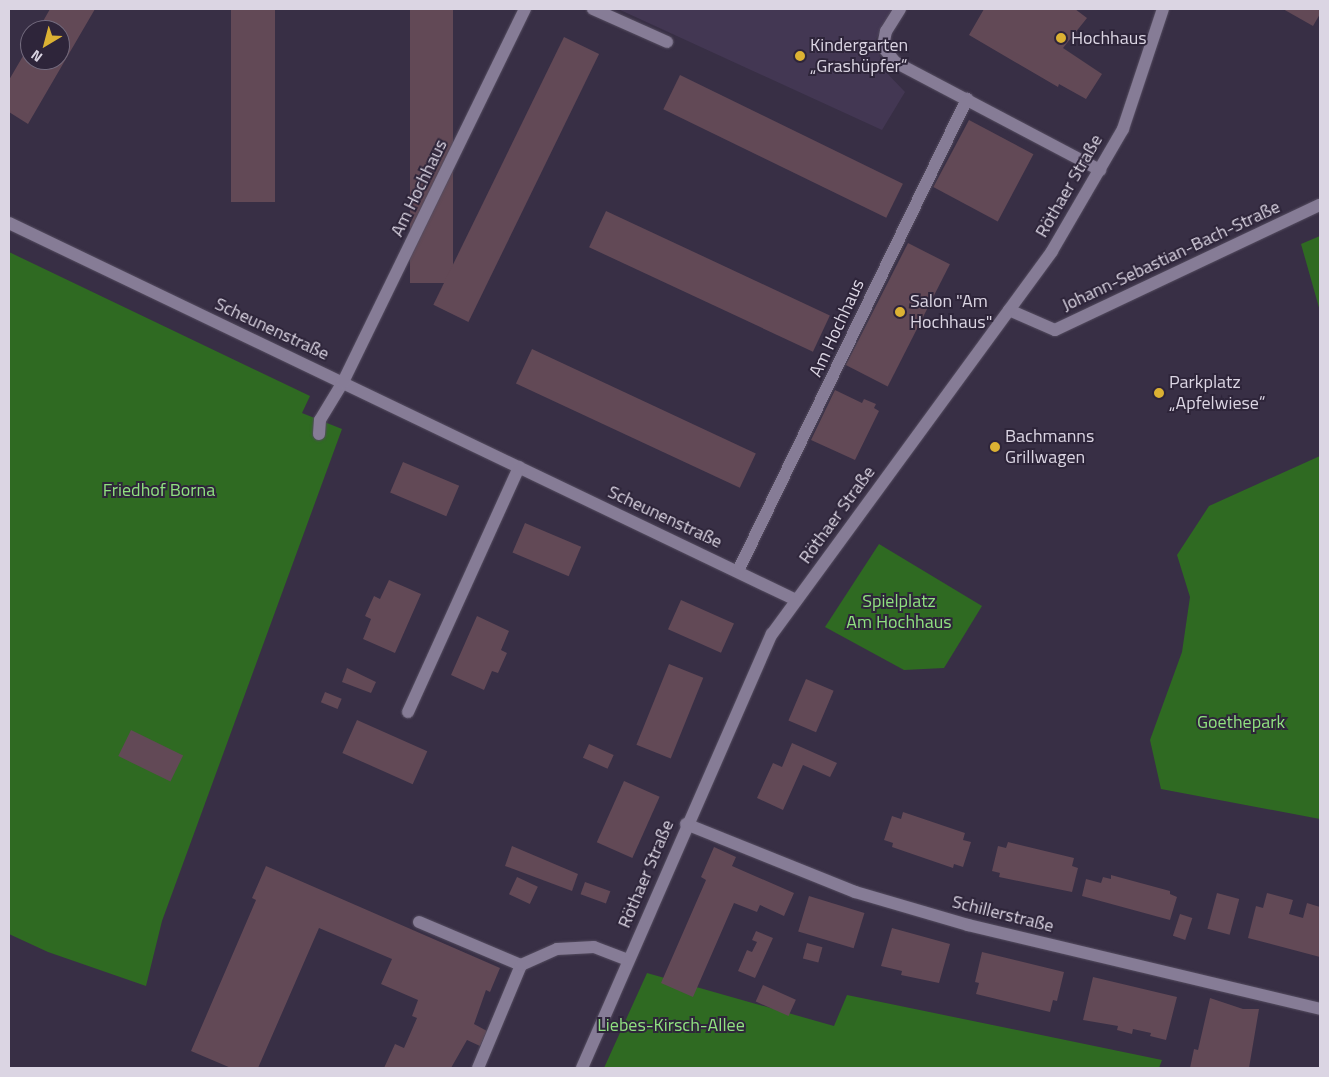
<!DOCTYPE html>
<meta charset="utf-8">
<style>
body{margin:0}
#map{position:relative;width:1329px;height:1077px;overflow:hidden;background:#382f45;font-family:"Titillium Web",sans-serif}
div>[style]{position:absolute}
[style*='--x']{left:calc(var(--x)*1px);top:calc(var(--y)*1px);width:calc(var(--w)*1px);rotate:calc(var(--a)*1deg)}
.built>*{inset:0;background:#433753}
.green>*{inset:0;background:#2f6a22}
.building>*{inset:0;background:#624956;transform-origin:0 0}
.roads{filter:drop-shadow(0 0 1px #544c5f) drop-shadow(0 0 1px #544c5f)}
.minor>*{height:12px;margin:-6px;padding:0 6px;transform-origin:6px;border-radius:6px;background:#867c96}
.dots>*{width:14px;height:14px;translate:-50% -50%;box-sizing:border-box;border:2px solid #2e253a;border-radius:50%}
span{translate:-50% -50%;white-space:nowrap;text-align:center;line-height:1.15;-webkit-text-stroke:4px #2e253a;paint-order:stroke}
.poi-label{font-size:18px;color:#dbd5e3}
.left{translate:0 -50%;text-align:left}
.street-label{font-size:18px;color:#dbd5e3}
.park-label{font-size:18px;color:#90e180}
.frame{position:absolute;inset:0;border:10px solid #dbd5e3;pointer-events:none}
.north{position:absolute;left:20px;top:20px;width:50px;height:50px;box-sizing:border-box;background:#2e253a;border:1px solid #736b7e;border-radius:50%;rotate:217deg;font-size:14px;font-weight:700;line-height:20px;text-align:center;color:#dbd5e3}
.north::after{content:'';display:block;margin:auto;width:18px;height:22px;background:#dcb233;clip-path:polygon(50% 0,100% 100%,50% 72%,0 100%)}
</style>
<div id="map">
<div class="built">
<i style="clip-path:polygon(618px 9px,893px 9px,875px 41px,884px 70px,905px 92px,882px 130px)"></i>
</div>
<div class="green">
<i style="clip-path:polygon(1320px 236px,1320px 311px,1301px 244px)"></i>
<i style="clip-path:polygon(9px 252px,310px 396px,302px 413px,342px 429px,162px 921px,146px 986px,48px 952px,9px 934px)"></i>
<i style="clip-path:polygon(1320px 456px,1320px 819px,1161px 789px,1150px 740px,1182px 652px,1190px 597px,1177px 555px,1209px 506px)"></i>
<i style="clip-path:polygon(879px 544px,982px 606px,944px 668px,904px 670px,825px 627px)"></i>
<i style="clip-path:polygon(647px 973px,834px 1026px,847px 995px,1162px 1060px,1159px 1068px,604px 1068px)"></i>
</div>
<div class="building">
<i style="clip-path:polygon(50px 9px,95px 9px,28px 124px,9px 112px,9px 80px,30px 44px,30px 60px,60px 60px,60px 30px,38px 30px)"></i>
<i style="left:231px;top:9px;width:44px;height:193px"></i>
<i style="left:410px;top:9px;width:43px;height:274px"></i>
<i style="clip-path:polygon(984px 9px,1075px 9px,1087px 18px,1063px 48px,1102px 74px,1086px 99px,1059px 84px,1058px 87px,969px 35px)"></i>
<i style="clip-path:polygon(1283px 9px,1320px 9px,1320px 14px,1313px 26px)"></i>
<i style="left:564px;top:37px;width:39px;height:298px;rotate:26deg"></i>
<i style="left:680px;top:75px;width:248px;height:38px;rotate:26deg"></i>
<i style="left:969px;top:120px;width:73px;height:76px;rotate:28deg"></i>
<i style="left:606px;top:211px;width:247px;height:40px;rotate:25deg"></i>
<i style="left:908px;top:243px;width:47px;height:137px;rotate:27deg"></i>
<i style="left:532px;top:349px;width:247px;height:38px;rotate:25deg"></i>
<i style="clip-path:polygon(835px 390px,862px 403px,864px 399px,876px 404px,874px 408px,879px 411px,855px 460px,811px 440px)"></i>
<i style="left:403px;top:462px;width:61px;height:33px;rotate:23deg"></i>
<i style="left:525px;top:523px;width:61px;height:32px;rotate:23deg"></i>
<i style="clip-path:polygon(389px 580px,421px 594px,395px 653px,363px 639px,371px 619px,365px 616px,374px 596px,380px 599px)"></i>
<i style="left:681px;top:600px;width:58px;height:32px;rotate:24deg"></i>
<i style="clip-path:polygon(477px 616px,509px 631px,501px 650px,507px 653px,498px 673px,492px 671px,484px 690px,451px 675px)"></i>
<i style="left:669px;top:664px;width:37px;height:87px;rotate:22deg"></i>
<i style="clip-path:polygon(347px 668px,376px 682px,371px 693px,342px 682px)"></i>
<i style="left:806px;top:679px;width:30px;height:45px;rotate:23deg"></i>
<i style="left:325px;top:692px;width:18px;height:11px;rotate:22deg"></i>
<i style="left:357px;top:720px;width:77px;height:36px;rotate:24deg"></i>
<i style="left:131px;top:730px;width:58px;height:29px;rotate:26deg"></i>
<i style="clip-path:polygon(792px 743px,837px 763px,830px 777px,803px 765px,783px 810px,757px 798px,773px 763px,782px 767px)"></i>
<i style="left:589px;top:744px;width:27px;height:15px;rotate:24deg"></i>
<i style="left:624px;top:781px;width:39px;height:67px;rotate:24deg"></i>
<i style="clip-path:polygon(903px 812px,965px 833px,963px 840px,971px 842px,963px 867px,954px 864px,953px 868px,892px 847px,893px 843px,884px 840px,892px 816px,901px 819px)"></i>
<i style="clip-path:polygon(1008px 842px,1074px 858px,1072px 866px,1078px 868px,1072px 892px,999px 877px,1000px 873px,992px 871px,998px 846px,1006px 848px)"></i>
<i style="clip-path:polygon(512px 846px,578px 874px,572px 891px,505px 866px)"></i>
<i style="clip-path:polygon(714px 847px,736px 857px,732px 866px,794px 893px,784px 916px,760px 905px,757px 912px,734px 903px,693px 997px,661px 983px,706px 880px,701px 877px)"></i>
<i style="clip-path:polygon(266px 866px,500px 968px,490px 992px,486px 990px,474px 1024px,487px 1031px,480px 1046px,467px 1040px,451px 1068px,384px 1068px,395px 1044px,404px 1048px,417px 1018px,412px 1016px,418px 1000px,381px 984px,392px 959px,319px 928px,258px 1068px,231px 1068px,191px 1051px,256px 900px,252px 898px)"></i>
<i style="clip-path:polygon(1111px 875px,1170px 891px,1170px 894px,1177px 897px,1170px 920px,1082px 896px,1086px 879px,1101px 883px,1103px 877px,1111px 879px)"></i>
<i style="left:517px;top:877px;width:23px;height:19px;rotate:25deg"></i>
<i style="left:585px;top:882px;width:27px;height:13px;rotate:20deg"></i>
<i style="left:1217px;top:893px;width:23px;height:37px;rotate:15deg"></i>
<i style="clip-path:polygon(1267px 893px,1293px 900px,1289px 914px,1303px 918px,1307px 903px,1320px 907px,1320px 957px,1248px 938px,1256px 906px,1263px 908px)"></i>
<i style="left:809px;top:896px;width:58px;height:37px;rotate:17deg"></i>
<i style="left:1180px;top:914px;width:13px;height:23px;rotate:18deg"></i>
<i style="clip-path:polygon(892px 928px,950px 944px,939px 983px,901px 975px,902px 971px,881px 966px)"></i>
<i style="clip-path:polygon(756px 931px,773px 938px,755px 978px,738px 971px,747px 950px,752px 952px,757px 942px,752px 940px)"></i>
<i style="left:807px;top:943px;width:16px;height:16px;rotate:15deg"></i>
<i style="clip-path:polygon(982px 952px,1064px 972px,1057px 1001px,1053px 1000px,1050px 1012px,976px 994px,979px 983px,975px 982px)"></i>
<i style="clip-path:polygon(1093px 977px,1177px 997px,1166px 1040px,1150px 1036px,1151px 1033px,1133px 1029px,1132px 1034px,1117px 1030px,1118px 1026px,1083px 1020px)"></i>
<i style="left:763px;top:985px;width:36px;height:18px;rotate:24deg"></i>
<i style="clip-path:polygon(1210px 998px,1243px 1009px,1259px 1009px,1249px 1068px,1190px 1068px,1194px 1049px,1198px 1050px)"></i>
</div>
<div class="roads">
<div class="minor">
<i style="--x:593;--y:9;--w:81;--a:24"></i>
<i style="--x:900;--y:9;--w:26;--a:122"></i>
<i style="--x:886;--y:31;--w:16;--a:101"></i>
<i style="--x:883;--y:47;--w:19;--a:51"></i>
<i style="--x:895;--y:62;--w:232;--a:27.8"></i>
<i style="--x:9;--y:223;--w:873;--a:25.6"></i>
<i style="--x:1009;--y:310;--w:50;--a:23.5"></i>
<i style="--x:1055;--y:330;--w:293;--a:-25.3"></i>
<i style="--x:319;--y:434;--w:14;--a:-86"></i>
<i style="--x:320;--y:420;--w:44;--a:-58.8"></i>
<i style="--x:343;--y:382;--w:415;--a:-64"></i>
<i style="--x:738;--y:571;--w:525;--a:-64.12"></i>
<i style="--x:408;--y:712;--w:269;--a:-65.6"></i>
<i style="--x:686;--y:824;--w:182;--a:21.9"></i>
<i style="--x:855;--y:892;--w:118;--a:16.3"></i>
<i style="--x:968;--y:925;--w:362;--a:13.4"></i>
<i style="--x:419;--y:922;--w:111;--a:22.9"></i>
<i style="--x:478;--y:1068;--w:112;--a:-67.3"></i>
<i style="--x:521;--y:965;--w:39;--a:-24"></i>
<i style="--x:557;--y:949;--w:37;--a:-3"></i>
<i style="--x:594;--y:947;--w:36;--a:21"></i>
<i style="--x:582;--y:1068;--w:474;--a:-66.4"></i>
<i style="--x:772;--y:634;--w:474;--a:-53.8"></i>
<i style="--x:1052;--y:251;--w:141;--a:-59.8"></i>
<i style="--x:1123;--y:129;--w:126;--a:-71.6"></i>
</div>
</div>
<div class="dots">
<i style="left:1061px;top:38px;background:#dcb233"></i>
<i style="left:800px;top:56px;background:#dcb233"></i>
<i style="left:900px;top:312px;background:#dcb233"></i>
<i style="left:1159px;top:393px;background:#dcb233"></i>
<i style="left:995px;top:447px;background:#dcb233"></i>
</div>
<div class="poi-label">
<span class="left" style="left:1071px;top:38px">Hochhaus</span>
<span class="left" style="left:810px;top:56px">Kindergarten<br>„Grashüpfer“</span>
<span class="left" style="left:910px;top:312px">Salon "Am<br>Hochhaus"</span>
<span class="left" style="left:1169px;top:393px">Parkplatz<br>„Apfelwiese“</span>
<span class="left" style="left:1005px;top:447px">Bachmanns<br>Grillwagen</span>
</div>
<div class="street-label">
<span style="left:1069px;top:186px;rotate:-60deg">Röthaer Straße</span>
<span style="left:419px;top:188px;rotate:-64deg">Am Hochhaus</span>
<span style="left:1171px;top:256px;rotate:-25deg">Johann-Sebastian-Bach-Straße</span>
<span style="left:837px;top:328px;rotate:-65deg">Am Hochhaus</span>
<span style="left:272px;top:329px;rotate:25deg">Scheunenstraße</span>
<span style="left:837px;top:515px;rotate:-54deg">Röthaer Straße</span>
<span style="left:665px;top:517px;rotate:25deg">Scheunenstraße</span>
<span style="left:646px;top:874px;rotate:-67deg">Röthaer Straße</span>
<span style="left:1003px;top:914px;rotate:14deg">Schillerstraße</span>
</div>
<div class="park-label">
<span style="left:159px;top:490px">Friedhof Borna</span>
<span style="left:899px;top:612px">Spielplatz<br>Am Hochhaus</span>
<span style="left:1241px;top:722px">Goethepark</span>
<span style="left:671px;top:1025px">Liebes-Kirsch-Allee</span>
</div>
<div class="frame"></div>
<div class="north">N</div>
</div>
